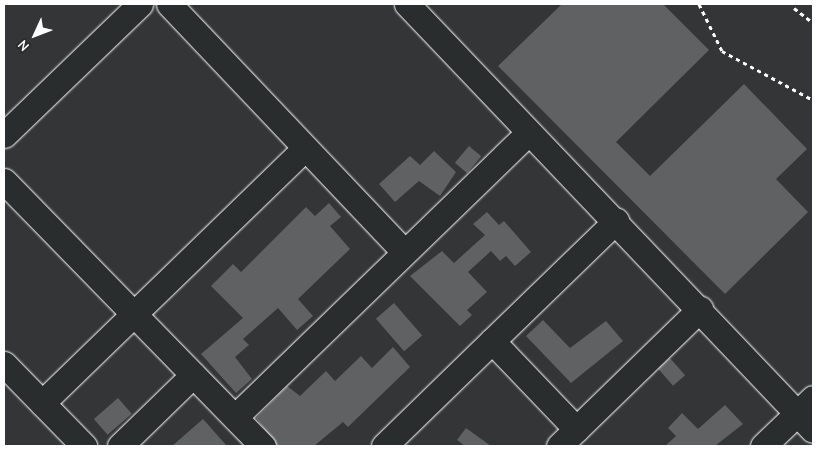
<!DOCTYPE html>
<style>
body{margin:0}
#map{position:relative;width:817px;height:450px;overflow:hidden;background:#333536;font-family:"Comic Neue",sans-serif}
div>[style]{position:absolute}
[style*='--x']{left:calc(var(--x)*1px);top:calc(var(--y)*1px);width:calc(var(--w)*1px);rotate:calc(var(--a)*1deg)}
.building>*{inset:0;background:#5f6162;transform-origin:0 0}
.path>*{height:3px;margin-top:-1.5px;transform-origin:0;background:repeating-linear-gradient(90deg,#fff 0 4px,transparent 0 8px)}
.roads{filter:drop-shadow(0 0 1px #fff) drop-shadow(0 0 1px #fff)}
.minor>*{height:25px;margin:-12.5px;padding:0 12.5px;transform-origin:12.5px;border-radius:12.5px;background:#2a2d2e}
span{translate:-50% -50%;white-space:nowrap;text-align:center;line-height:1.15;-webkit-text-stroke:5px #2a2d2e;paint-order:stroke}
.frame{position:absolute;inset:0;border:5px solid #fff;pointer-events:none}
.north{position:absolute;left:10px;top:10px;width:50px;height:50px;-webkit-text-stroke:4px #2a2d2e;paint-order:stroke;rotate:227deg;font-size:14px;font-weight:700;line-height:20px;text-align:center;color:#fff}
.north::after{content:'';display:block;margin:auto;width:18px;height:22px;background:#fff;clip-path:polygon(50% 0,100% 100%,50% 72%,0 100%)}
</style>
<div id="map">
<div class="building">
<i style="clip-path:polygon(562px 4px,663px 4px,709px 50px,616px 142px,650px 176px,744px 84px,807px 149px,776px 179px,808px 212px,725px 294px,498px 66px)"></i>
<i style="left:469px;top:146px;width:16px;height:22px;rotate:40deg"></i>
<i style="clip-path:polygon(434px 151px,456px 172px,440px 196px,419px 181px,395px 202px,379px 184px,410px 156px,420px 165px)"></i>
<i style="clip-path:polygon(329px 203px,341px 217px,330px 226px,350px 249px,298px 299px,313px 316px,297px 330px,278px 308px,243px 339px,249px 345px,235px 357px,252px 379px,236px 393px,201px 354px,243px 318px,211px 286px,233px 264px,241px 272px,306px 207px,315px 216px)"></i>
<i style="clip-path:polygon(487px 212px,499px 225px,504px 221px,531px 252px,515px 266px,506px 256px,500px 261px,491px 251px,468px 272px,487px 292px,467px 310px,472px 315px,460px 326px,410px 276px,442px 251px,454px 263px,485px 235px,473px 224px)"></i>
<i style="left:394px;top:303px;width:43px;height:24px;rotate:49deg"></i>
<i style="clip-path:polygon(543px 320px,570px 348px,606px 321px,623px 341px,571px 383px,526px 336px)"></i>
<i style="clip-path:polygon(393px 347px,410px 367px,348px 427px,343px 422px,314px 446px,277px 446px,256px 418px,287px 386px,300px 396px,326px 371px,335px 381px,361px 356px,372px 368px)"></i>
<i style="left:670px;top:358px;width:23px;height:16px;rotate:49deg"></i>
<i style="left:118px;top:398px;width:21px;height:32px;rotate:49deg"></i>
<i style="clip-path:polygon(725px 405px,743px 424px,715px 446px,665px 446px,676px 436px,668px 428px,682px 413px,698px 429px)"></i>
<i style="clip-path:polygon(203px 419px,227px 446px,172px 446px)"></i>
<i style="clip-path:polygon(466px 428px,491px 446px,465px 446px,457px 440px)"></i>
</div>
<div class="path">
<i style="--x:699;--y:4;--w:52;--a:63.9"></i>
<i style="--x:722;--y:51;--w:103;--a:28.3"></i>
<i style="--x:794;--y:8;--w:24;--a:38"></i>
</div>
<div class="roads">
<div class="minor">
<i style="--x:169;--y:4;--w:340;--a:46.5"></i>
<i style="--x:407;--y:4;--w:588;--a:46.38"></i>
<i style="--x:4;--y:135;--w:189;--a:-43.9"></i>
<i style="--x:4;--y:181;--w:371;--a:45.7"></i>
<i style="--x:492;--y:341;--w:173;--a:-44.1"></i>
<i style="--x:4;--y:364;--w:115;--a:45.7"></i>
<i style="--x:42;--y:403;--w:366;--a:-44.1"></i>
<i style="--x:235;--y:417;--w:409;--a:-44.1"></i>
<i style="--x:120;--y:446;--w:102;--a:-44.2"></i>
<i style="--x:384;--y:446;--w:151;--a:-44.2"></i>
<i style="--x:492;--y:341;--w:122;--a:46.3"></i>
<i style="--x:559;--y:446;--w:197;--a:-44.2"></i>
<i style="--x:763;--y:446;--w:69;--a:-43.8"></i>
</div>
</div>
<div class="frame"></div>
<div class="north">N</div>
</div>
